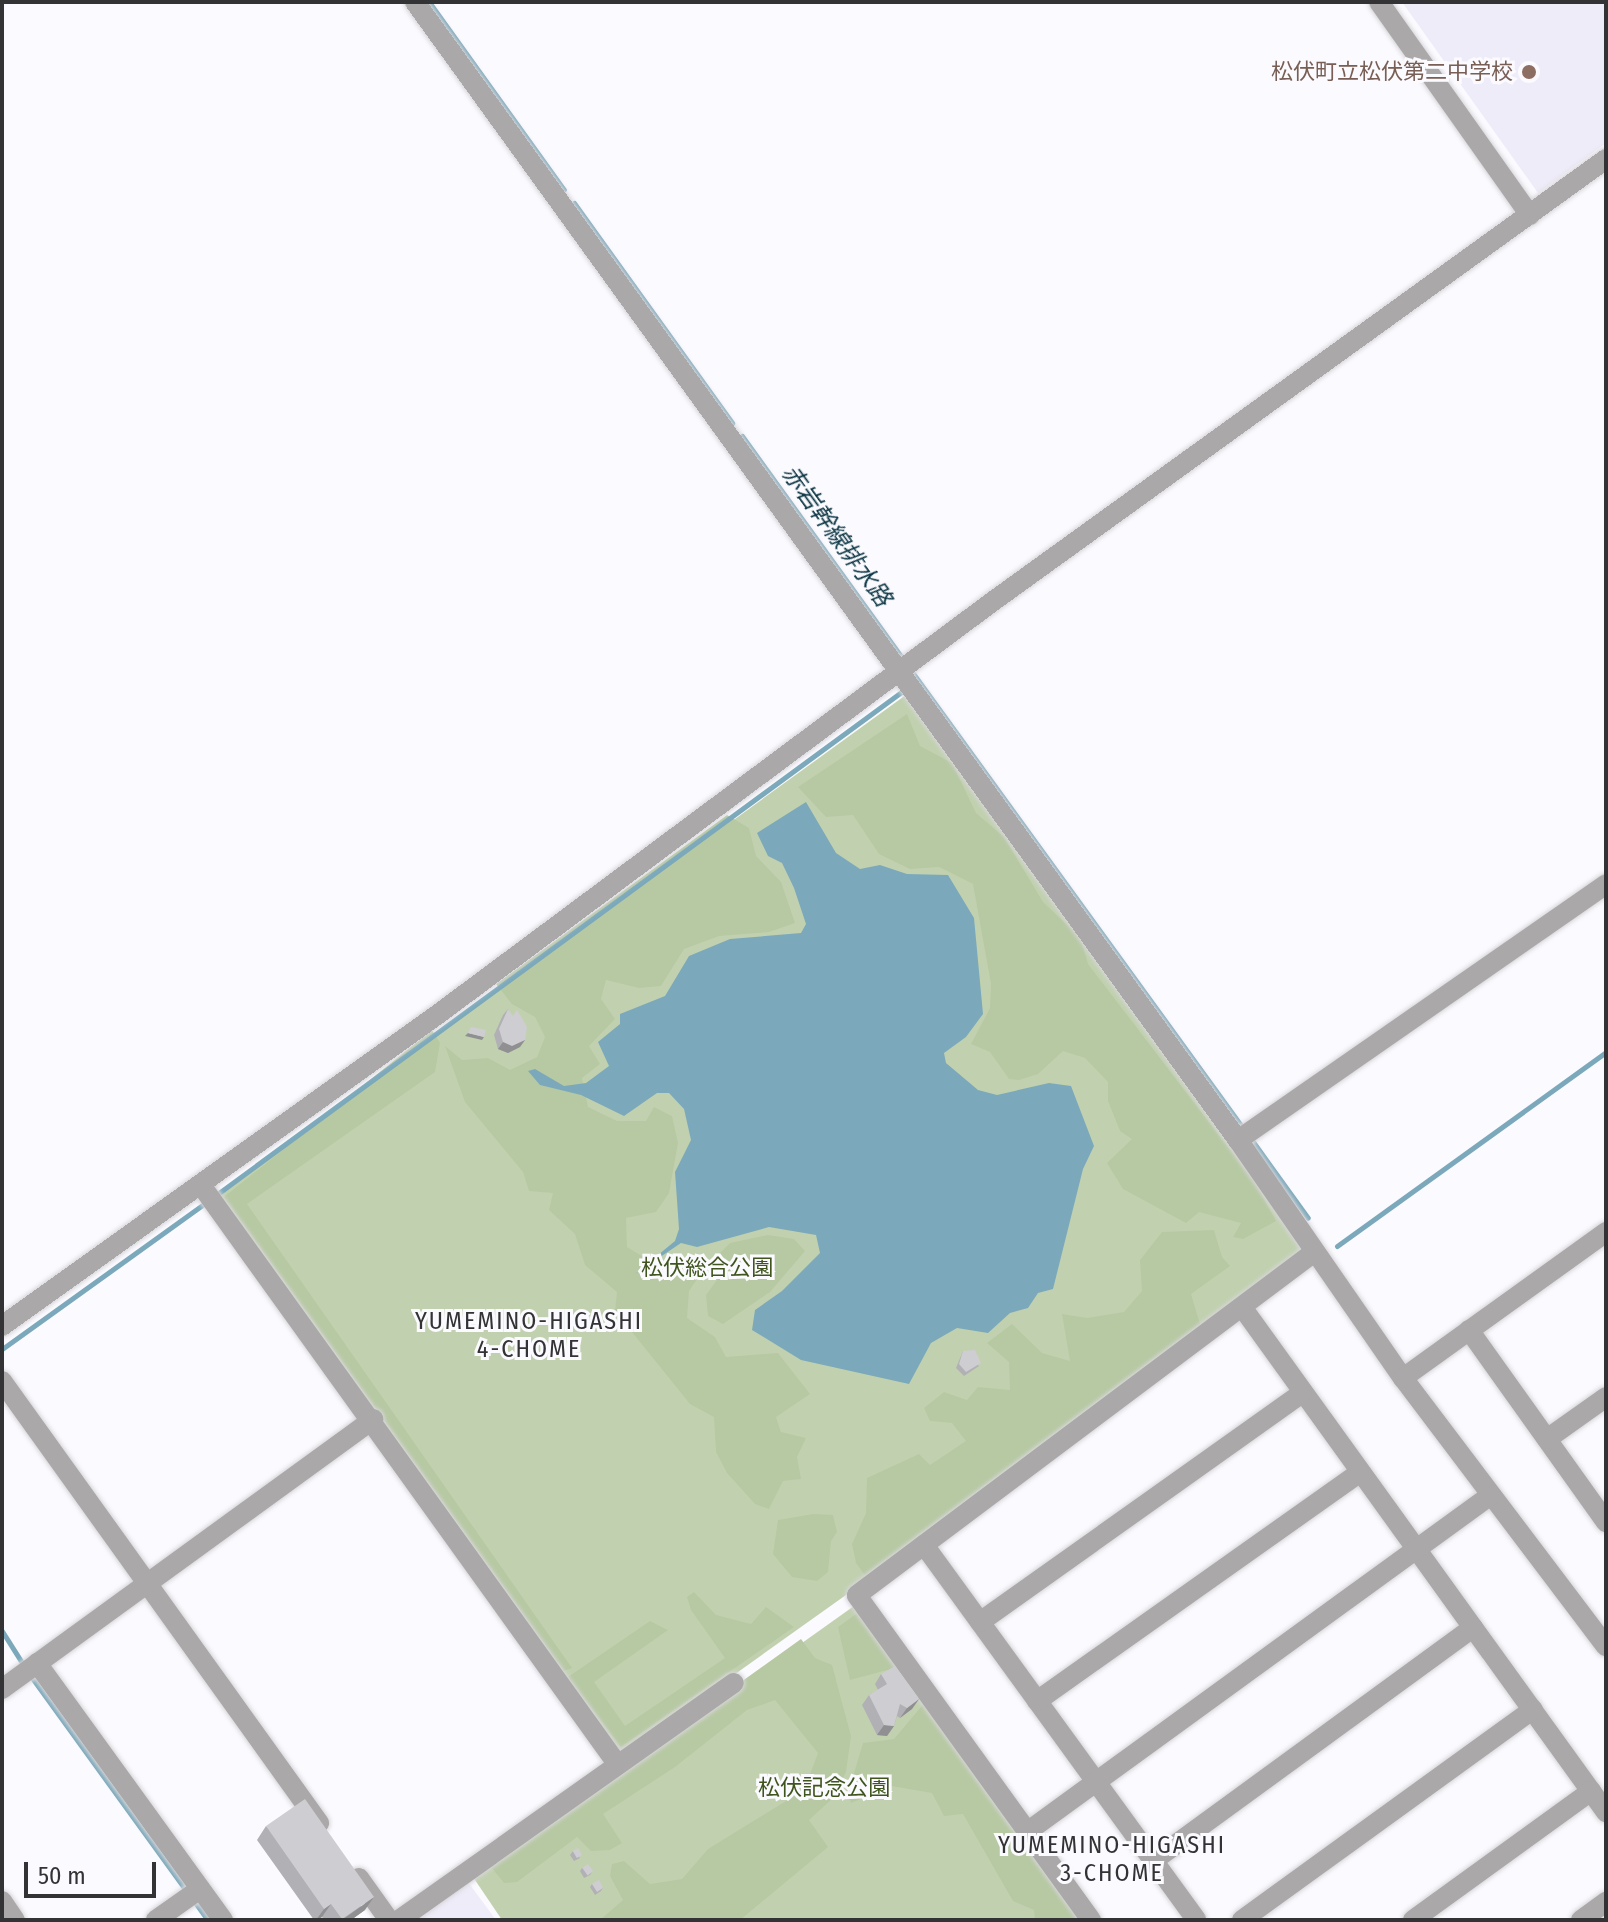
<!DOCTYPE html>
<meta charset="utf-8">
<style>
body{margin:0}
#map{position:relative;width:1608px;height:1922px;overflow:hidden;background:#fbfafe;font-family:"Fira Sans Condensed","Noto Sans JP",sans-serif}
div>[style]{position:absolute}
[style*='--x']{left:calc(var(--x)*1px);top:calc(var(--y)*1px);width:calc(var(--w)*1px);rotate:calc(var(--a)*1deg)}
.built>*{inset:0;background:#efecf9}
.green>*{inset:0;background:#c1d1af}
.forest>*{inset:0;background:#b7c9a3}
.water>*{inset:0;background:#7ba9bb}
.stream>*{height:5px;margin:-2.5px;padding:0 2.5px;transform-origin:2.5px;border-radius:2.5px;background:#7ba9bb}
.roads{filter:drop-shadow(0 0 2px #d7d6da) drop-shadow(0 0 2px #d7d6da)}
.minor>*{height:20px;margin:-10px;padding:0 10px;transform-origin:10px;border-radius:10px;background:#aaa8a8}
.wall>*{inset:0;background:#b1b0b5}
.shaded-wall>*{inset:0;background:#909093}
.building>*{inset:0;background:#cecdd2;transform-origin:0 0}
.dots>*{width:22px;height:22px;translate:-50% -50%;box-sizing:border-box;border:4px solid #fbfafe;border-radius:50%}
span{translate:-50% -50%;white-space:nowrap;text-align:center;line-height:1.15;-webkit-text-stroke:6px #fbfafe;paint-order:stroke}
.education-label{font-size:22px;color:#785e54}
.right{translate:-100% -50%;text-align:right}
.park-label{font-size:22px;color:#3f551d}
.water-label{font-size:24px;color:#0c3644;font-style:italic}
.neighbourhood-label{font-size:24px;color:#333335;letter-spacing:2px}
.frame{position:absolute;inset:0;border:4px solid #333335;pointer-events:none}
.scale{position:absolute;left:24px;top:1862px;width:132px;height:36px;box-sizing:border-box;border:4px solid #333335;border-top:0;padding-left:10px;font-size:24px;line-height:28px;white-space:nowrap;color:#333335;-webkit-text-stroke:6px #fbfafe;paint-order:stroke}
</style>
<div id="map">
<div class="built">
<i style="clip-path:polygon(1402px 2px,1606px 2px,1606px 143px,1538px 193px)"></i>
<i style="clip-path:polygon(468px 1882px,496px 1920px,415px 1920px)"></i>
</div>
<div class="green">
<i style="clip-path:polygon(910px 692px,1308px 1251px,853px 1590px,620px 1756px,218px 1194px)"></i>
<i style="clip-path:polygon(854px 1606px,1078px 1920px,502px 1920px,473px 1877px)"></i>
</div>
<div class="forest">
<i style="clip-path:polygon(907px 714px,920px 746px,952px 763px,976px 813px,1004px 837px,1043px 902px,1080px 937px,1088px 964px,1254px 1181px,1276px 1221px,1243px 1239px,1233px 1237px,1241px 1223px,1199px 1212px,1186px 1223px,1123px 1189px,1107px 1163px,1132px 1139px,1120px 1131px,1108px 1101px,1108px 1082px,1085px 1058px,1063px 1051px,1038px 1074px,1019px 1080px,1009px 1079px,990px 1052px,971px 1044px,990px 1008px,991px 984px,973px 884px,939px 867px,910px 869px,879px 854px,853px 815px,826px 817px,798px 787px)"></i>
<i style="clip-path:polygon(727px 815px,749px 828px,756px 856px,781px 882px,795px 923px,769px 932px,719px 936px,684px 949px,661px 986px,639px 988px,606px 980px,601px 999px,615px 1019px,589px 1046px,600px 1064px,582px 1078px,588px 1107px,617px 1121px,646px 1121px,654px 1107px,672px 1116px,678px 1143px,669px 1193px,656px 1212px,626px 1218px,627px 1247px,662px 1268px,702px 1272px,689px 1291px,687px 1318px,715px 1337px,726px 1357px,778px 1353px,810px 1394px,776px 1417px,781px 1432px,806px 1438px,797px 1457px,801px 1479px,783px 1481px,769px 1509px,755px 1504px,727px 1473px,716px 1452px,714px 1417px,690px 1404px,615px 1311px,617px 1292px,585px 1265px,575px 1234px,549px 1210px,553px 1193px,529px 1191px,523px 1172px,465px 1102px,445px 1046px,462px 1060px,488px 1058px,510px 1070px,537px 1057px,545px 1037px,535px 1017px,512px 1004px,496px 984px)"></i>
<i style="clip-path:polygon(432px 1030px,440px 1043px,435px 1072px,247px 1204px,572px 1668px,564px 1671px,224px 1197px)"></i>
<i style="clip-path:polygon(1214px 1230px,1222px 1257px,1230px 1266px,1191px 1294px,1200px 1324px,865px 1575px,856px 1563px,852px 1544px,866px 1513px,867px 1478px,919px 1454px,930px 1465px,966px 1441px,952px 1423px,930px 1421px,924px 1408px,944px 1392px,967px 1400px,978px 1387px,1010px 1390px,1009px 1362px,987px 1343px,1012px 1324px,1042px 1353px,1070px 1361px,1062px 1314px,1087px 1318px,1124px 1312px,1142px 1291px,1140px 1260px,1162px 1232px)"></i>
<i style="clip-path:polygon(768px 1235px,794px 1239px,805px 1251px,770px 1292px,723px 1324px,708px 1316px,706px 1295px,727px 1266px,719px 1254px,730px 1243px)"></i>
<i style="clip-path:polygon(813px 1514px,833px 1515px,837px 1532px,831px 1541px,828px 1572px,817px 1581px,792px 1577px,773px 1554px,778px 1520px)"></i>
<i style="clip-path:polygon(694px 1592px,716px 1615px,751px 1624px,766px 1607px,794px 1627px,621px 1747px,568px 1677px,650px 1621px,668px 1630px,594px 1682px,625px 1726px,725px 1658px,691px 1610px,687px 1597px)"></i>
<i style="clip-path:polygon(863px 1609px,922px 1694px,913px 1703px,887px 1670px,850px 1680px,838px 1627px)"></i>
<i style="clip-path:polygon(801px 1639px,815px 1658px,832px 1665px,851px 1736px,846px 1772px,832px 1799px,809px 1820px,828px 1847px,740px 1920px,600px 1920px,623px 1900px,610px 1876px,612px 1864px,624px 1861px,650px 1884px,682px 1879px,708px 1849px,804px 1790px,818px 1753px,775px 1700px,747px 1710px,675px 1767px,603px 1814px,622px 1843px,610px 1850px,591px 1851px,577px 1837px,517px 1882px,504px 1883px,488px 1863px)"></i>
<i style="clip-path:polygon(926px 1701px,1084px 1920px,1035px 1920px,1034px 1910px,1013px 1901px,963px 1814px,944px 1816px,932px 1793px,891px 1786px,851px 1803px,848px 1793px,863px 1743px,894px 1739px)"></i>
</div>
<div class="water">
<i style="clip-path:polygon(806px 802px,836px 853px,860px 869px,880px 865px,907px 874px,948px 875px,974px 918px,983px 1014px,966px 1037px,944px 1053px,946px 1063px,978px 1090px,997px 1095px,1049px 1083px,1071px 1086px,1094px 1146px,1083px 1169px,1053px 1289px,1038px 1293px,1028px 1308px,1010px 1313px,988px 1333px,957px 1328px,931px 1343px,909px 1384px,801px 1360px,752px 1330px,755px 1310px,782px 1291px,820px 1253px,816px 1235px,769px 1227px,697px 1247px,681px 1243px,635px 1274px,675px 1241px,679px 1229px,675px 1172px,691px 1140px,684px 1109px,669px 1093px,657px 1093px,624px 1116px,581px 1095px,540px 1085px,528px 1071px,535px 1069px,564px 1086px,586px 1083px,609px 1066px,598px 1042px,620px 1024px,620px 1014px,665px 996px,689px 956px,730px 939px,801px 933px,806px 924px,794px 888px,782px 863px,768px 856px,757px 833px)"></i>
</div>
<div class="stream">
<i style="--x:429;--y:2;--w:231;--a:54.3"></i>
<i style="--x:574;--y:203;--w:271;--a:54.3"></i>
<i style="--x:742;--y:436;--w:274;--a:54.2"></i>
<i style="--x:912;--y:672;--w:567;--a:54.04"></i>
<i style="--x:1251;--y:1139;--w:97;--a:54.2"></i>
<i style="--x:216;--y:1195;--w:853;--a:-36.28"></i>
<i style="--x:1337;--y:1246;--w:332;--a:-35.8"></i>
<i style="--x:2;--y:1349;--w:254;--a:-35.7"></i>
<i style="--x:2;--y:1631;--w:41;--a:57.8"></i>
<i style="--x:30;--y:1675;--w:269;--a:54.1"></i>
<i style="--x:194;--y:1901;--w:24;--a:54"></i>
</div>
<div class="roads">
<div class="minor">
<i style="--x:415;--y:2;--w:1404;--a:54.13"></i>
<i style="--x:1238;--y:1140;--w:290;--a:55.3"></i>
<i style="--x:1403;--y:1378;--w:336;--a:52.9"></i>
<i style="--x:1379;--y:2;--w:261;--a:54.7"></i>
<i style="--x:1238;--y:1140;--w:448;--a:-34.8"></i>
<i style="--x:201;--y:1185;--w:714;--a:54.29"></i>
<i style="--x:1242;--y:1307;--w:623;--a:54.22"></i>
<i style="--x:2;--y:1326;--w:540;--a:-35.57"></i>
<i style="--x:441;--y:1012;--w:687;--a:-36.65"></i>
<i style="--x:992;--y:602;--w:757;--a:-35.81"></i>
<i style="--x:1469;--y:1330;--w:236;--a:54.5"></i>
<i style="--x:1403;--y:1378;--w:250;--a:-35.7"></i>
<i style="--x:2;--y:1381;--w:544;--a:54.35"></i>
<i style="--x:1547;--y:1439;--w:72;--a:-35.4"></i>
<i style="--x:924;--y:1545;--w:463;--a:54"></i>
<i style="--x:980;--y:1622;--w:395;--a:-35.4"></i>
<i style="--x:37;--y:1663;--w:317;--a:54.1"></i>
<i style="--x:2;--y:1689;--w:459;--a:-36"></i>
<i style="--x:1037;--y:1701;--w:396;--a:-35.3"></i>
<i style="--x:1027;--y:1832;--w:573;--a:-35.99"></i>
<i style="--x:1153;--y:1861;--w:396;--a:-36.1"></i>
<i style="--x:359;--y:1878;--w:52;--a:54.5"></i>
<i style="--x:2;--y:1901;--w:23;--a:56"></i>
<i style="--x:156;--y:1920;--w:54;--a:-35.2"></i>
<i style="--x:399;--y:1920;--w:410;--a:-35.3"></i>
<i style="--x:1091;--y:1920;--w:400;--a:-125.8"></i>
<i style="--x:857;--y:1595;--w:570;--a:-36.87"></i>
<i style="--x:1242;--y:1920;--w:359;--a:-35.9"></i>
<i style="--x:1413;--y:1920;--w:220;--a:-35.9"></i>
<i style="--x:1581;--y:1920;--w:31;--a:-36"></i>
</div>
</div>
<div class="wall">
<i style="clip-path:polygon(508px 1009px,525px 1040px,520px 1047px,508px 1053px,498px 1049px,494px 1035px,503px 1015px)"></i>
<i style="clip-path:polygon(963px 1351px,979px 1366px,964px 1376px,956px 1368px)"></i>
<i style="clip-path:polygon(881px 1674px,919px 1699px,912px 1709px,900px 1718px,897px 1716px,894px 1726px,887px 1736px,877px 1735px,862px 1705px,869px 1695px,878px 1690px,875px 1684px)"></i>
<i style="clip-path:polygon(266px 1826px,365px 1910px,351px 1920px,324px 1920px,322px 1917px,318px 1920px,314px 1920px,257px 1840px)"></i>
<i style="clip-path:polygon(573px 1851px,580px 1858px,574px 1861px,570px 1855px)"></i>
<i style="clip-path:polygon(582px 1868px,593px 1871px,590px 1875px,584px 1878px,580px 1871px)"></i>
<i style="clip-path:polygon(592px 1884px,603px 1888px,601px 1891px,595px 1895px,590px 1887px)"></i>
</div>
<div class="shaded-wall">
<i style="clip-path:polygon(468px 1033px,484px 1037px,482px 1040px,465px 1036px)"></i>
<i style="clip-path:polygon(525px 1040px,520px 1047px,508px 1053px,498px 1049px,503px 1042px)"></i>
<i style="clip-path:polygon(919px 1699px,912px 1709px,900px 1718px,907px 1708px)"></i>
<i style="clip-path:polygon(884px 1725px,894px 1726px,887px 1736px,877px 1735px)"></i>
<i style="clip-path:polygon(374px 1897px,365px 1910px,351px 1920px,342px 1920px)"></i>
<i style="clip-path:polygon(331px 1904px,322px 1917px,316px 1920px,324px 1909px)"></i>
</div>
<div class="building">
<i style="clip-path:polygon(508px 1009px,513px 1016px,517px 1010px,527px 1027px,525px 1040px,512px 1046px,503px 1042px,499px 1029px)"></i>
<i style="clip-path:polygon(471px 1027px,486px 1030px,484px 1037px,468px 1033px)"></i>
<i style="clip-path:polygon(975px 1350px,981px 1363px,966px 1372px,959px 1364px,963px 1351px)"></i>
<i style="clip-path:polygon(895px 1666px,919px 1699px,907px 1708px,900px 1704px,894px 1726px,884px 1725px,869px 1695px,887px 1684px,881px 1674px)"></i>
<i style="clip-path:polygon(305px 1799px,374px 1897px,342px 1919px,331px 1904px,324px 1909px,266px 1826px)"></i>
<i style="left:578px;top:1848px;width:8px;height:6px;rotate:60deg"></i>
<i style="left:588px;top:1864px;width:9px;height:7px;rotate:54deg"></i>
<i style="clip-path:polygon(599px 1880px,603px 1888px,597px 1892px,592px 1884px)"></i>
</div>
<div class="dots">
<i style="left:1529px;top:72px;background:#8d6e63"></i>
</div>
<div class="education-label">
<span class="right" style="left:1513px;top:72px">松伏町立松伏第二中学校</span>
</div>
<div class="park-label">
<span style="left:707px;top:1268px">松伏総合公園</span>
<span style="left:824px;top:1788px">松伏記念公園</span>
</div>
<div class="water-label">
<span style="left:836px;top:536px;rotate:54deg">赤岩幹線排水路</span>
</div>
<div class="neighbourhood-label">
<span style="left:529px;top:1336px">YUMEMINO-HIGASHI<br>4-CHOME</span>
<span style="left:1112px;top:1860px">YUMEMINO-HIGASHI<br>3-CHOME</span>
</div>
<div class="frame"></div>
<div class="scale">50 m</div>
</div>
